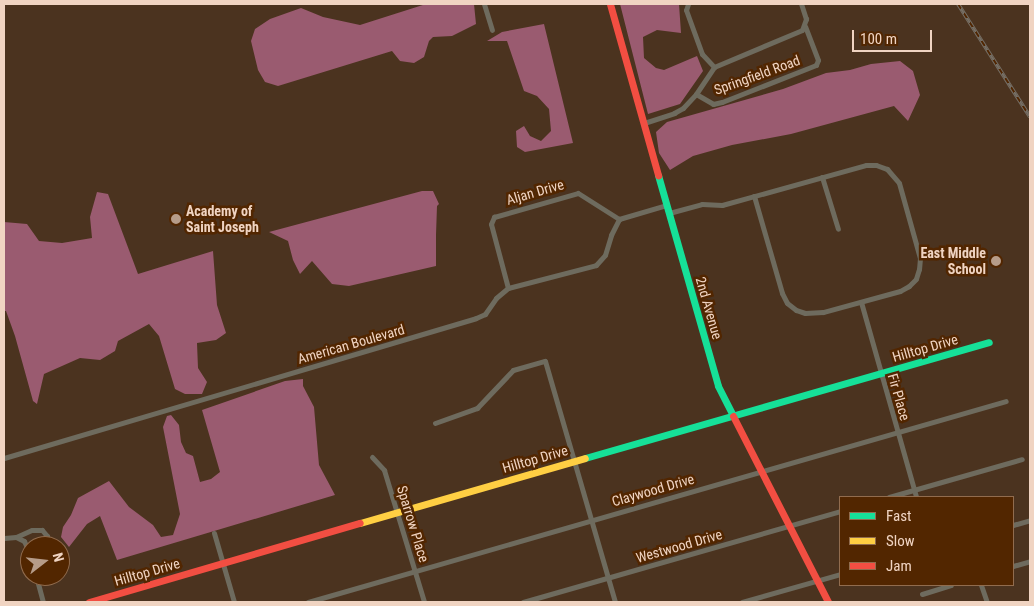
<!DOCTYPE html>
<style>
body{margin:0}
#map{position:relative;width:1034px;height:606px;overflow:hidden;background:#4b331f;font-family:"Roboto Condensed",sans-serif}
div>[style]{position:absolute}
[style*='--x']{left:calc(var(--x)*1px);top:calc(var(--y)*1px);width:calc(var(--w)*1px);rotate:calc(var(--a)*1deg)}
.forest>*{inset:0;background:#9a5b70}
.street>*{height:5px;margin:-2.5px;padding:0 2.5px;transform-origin:2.5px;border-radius:2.5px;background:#6e6b5e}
.fast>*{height:7px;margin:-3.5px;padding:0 3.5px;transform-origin:3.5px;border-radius:3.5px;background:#16e098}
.slow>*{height:7px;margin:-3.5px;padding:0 3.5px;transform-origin:3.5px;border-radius:3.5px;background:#ffcf43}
.jam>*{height:7px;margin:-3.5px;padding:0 3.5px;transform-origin:3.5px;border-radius:3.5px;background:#f24e42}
.rail>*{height:4px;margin-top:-2px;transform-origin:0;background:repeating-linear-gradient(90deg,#522600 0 5.5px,#766f65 0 11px);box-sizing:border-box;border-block:1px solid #766f65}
.dots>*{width:14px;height:14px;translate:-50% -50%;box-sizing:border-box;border:2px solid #522600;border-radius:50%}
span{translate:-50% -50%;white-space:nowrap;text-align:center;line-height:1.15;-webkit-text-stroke:5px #522600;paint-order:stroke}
.street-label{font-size:14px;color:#f0d4c2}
.poi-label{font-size:14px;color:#f0d4c2;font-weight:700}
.left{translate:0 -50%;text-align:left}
.right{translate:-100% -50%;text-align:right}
.frame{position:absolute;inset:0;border:5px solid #f0d4c2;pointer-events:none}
.legend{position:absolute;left:839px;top:496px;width:175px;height:90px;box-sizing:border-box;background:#522600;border:1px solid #916c4e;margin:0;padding:6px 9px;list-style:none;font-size:15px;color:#f0d4c2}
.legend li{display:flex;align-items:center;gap:10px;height:25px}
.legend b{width:25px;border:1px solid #916c4e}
.north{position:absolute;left:20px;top:536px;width:50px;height:50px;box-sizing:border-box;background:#522600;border:1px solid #916c4e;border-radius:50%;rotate:74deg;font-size:14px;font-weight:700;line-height:20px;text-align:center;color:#f0d4c2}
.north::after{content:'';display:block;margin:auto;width:18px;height:22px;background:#b69c89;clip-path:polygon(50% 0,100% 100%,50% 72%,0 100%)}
.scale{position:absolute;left:852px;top:30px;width:80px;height:22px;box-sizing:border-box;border:2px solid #f0d4c2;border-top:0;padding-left:6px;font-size:15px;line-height:18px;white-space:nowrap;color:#f0d4c2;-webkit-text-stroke:4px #522600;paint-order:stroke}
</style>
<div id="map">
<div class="forest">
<i style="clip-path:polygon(426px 4px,474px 4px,476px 24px,452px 36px,433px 37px,429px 41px,424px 57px,414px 63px,400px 61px,392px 51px,278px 86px,265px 82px,258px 70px,251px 41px,255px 29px,270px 19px,301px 8px,323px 17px,360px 25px)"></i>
<i style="clip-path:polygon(620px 4px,679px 4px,681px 33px,657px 30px,643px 37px,644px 58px,656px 68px,664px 70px,697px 56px,703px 71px,680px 104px,648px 114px)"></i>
<i style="clip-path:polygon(544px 24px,573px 143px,525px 152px,517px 147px,516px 131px,524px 126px,530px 136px,541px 141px,551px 131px,549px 109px,537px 96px,524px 91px,507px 41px,487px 41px,502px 32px)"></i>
<i style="clip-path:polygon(900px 61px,913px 71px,920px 95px,908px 121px,894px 106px,791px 134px,732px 145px,693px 156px,670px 170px,659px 153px,656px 132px,667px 122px,783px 89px,826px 73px,850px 70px,871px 64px)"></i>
<i style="clip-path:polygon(422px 191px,433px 191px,439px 204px,437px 206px,436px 235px,436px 266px,349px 286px,332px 284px,312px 261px,300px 274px,293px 260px,288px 241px,269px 232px)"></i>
<i style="clip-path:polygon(97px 192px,108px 194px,138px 274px,213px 251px,217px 305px,226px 333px,216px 340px,197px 343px,198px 368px,207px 382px,202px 394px,185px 394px,175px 389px,159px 336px,149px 324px,118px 341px,115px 351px,100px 360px,80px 358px,44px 374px,37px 404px,33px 401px,15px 336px,6px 311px,4px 311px,4px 222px,27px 224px,39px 241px,62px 243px,92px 238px,90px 217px)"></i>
<i style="clip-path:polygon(303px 379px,303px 386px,314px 407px,319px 465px,335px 495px,117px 560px,100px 516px,87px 524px,69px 547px,61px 537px,63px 527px,71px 515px,78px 498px,109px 481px,129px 507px,153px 525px,161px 537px,173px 535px,180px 514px,163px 427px,167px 416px,171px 415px,179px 425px,181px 442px,186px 453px,193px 456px,200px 482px,211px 479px,220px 472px,202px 410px,285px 381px)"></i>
</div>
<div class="street">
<i style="--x:484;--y:4;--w:27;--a:73"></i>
<i style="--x:688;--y:4;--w:6;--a:108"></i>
<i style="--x:686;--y:10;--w:47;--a:70"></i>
<i style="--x:702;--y:54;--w:18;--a:47"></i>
<i style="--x:696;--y:94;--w:20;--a:30"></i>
<i style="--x:713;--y:104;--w:9;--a:-13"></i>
<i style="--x:722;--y:102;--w:101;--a:-21.5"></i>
<i style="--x:816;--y:65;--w:5;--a:-68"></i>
<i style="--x:818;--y:60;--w:36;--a:-111"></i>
<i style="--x:644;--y:123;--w:32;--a:-18"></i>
<i style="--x:674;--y:113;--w:10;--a:-29"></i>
<i style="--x:683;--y:108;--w:19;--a:-47"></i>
<i style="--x:696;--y:94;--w:32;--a:-56"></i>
<i style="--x:714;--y:67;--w:95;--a:-22.8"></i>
<i style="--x:802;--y:30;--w:12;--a:-70"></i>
<i style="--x:806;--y:19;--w:16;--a:-108"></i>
<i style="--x:822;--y:177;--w:54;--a:72.9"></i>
<i style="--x:669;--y:213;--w:34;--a:-15"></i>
<i style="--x:702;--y:204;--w:20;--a:3"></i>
<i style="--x:722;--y:205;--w:149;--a:-15.5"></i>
<i style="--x:866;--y:165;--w:10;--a:0"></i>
<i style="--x:876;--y:165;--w:12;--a:20"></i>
<i style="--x:887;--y:169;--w:18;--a:49"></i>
<i style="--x:899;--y:183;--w:78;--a:74.4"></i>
<i style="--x:920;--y:258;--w:11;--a:95"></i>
<i style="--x:919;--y:269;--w:10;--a:107"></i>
<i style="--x:916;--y:279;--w:10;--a:135"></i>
<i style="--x:909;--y:286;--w:10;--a:151"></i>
<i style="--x:900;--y:291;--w:80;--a:164.7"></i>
<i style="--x:823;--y:312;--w:18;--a:177"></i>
<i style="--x:805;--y:313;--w:9;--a:-162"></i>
<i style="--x:796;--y:310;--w:11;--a:-142"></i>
<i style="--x:787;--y:303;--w:11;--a:-117"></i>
<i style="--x:782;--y:293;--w:101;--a:-106.1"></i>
<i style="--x:508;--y:288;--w:66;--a:-104.9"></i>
<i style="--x:491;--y:224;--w:8;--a:-67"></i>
<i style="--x:494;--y:217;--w:87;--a:-15.9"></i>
<i style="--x:578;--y:193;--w:49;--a:32.4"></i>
<i style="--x:861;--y:302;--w:203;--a:74.2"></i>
<i style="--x:435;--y:423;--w:45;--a:-19.7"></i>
<i style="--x:477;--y:408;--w:52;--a:-46.5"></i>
<i style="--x:513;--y:370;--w:33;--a:-16"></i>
<i style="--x:545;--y:361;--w:251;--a:73.8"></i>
<i style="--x:372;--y:457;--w:18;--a:47"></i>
<i style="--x:384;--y:470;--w:138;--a:73.1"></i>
<i style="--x:4;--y:458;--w:492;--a:-16.5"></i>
<i style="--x:476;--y:318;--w:10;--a:-24"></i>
<i style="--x:485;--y:314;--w:19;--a:-55"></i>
<i style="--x:496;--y:298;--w:16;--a:-40"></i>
<i style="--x:508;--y:288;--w:91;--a:-14.6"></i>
<i style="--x:596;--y:265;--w:13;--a:-48"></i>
<i style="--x:605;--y:255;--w:21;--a:-73"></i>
<i style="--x:611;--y:235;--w:18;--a:-63"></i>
<i style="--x:619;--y:219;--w:50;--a:-16.3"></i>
<i style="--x:889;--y:497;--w:138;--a:-15.9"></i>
<i style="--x:1013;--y:525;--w:18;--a:-16"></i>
<i style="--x:214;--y:533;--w:72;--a:73.8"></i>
<i style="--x:16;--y:537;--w:17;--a:-24"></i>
<i style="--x:32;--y:530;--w:10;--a:0"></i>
<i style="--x:42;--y:530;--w:8;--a:50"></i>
<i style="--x:47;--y:536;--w:10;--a:107"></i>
<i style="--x:4;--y:538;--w:12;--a:-5"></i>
<i style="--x:16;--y:537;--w:9;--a:27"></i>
<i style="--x:24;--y:541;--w:14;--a:65"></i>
<i style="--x:1013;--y:566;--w:18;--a:-16"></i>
<i style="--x:36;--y:576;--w:27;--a:75"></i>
<i style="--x:981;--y:585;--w:18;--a:71"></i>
<i style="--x:922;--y:594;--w:30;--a:-17"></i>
<i style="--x:308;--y:602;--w:726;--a:-16.06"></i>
<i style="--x:523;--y:602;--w:330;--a:-16"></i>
<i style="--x:742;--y:602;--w:102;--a:-15.9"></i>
</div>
<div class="fast">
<i style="--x:658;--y:175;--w:219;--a:74.1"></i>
<i style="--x:718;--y:386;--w:34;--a:63"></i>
<i style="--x:585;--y:458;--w:420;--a:-16"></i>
</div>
<div class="slow">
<i style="--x:360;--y:523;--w:234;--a:-16.1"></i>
</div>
<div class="jam">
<i style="--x:610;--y:4;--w:178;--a:74.3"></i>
<i style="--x:733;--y:416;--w:209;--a:62.9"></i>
<i style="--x:89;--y:602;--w:282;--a:-16.3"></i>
</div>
<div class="rail">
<i style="--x:958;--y:4;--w:134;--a:57.5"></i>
</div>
<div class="dots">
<i style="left:176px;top:219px;background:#b69c89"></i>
<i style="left:996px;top:261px;background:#b69c89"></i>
</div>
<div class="street-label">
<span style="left:757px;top:75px;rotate:-20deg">Springfield Road</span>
<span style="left:535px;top:192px;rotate:-16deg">Aljan Drive</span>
<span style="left:709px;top:308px;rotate:74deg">2nd Avenue</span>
<span style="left:351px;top:344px;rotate:-16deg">American Boulevard</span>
<span style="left:925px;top:348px;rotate:-16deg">Hilltop Drive</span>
<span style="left:899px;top:397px;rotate:74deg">Fir Place</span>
<span style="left:535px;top:459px;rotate:-16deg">Hilltop Drive</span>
<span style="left:653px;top:490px;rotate:-16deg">Claywood Drive</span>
<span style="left:413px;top:524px;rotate:73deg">Sparrow Place</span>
<span style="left:679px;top:546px;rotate:-16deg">Westwood Drive</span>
<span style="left:147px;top:572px;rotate:-16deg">Hilltop Drive</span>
</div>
<div class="poi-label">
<span class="left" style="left:186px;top:219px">Academy of<br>Saint Joseph</span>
<span class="right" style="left:986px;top:261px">East Middle<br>School</span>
</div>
<div class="frame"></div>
<ul class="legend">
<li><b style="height:6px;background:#16e098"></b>Fast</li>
<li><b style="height:6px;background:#ffcf43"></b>Slow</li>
<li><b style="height:6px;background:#f24e42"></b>Jam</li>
</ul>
<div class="north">N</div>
<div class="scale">100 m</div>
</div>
